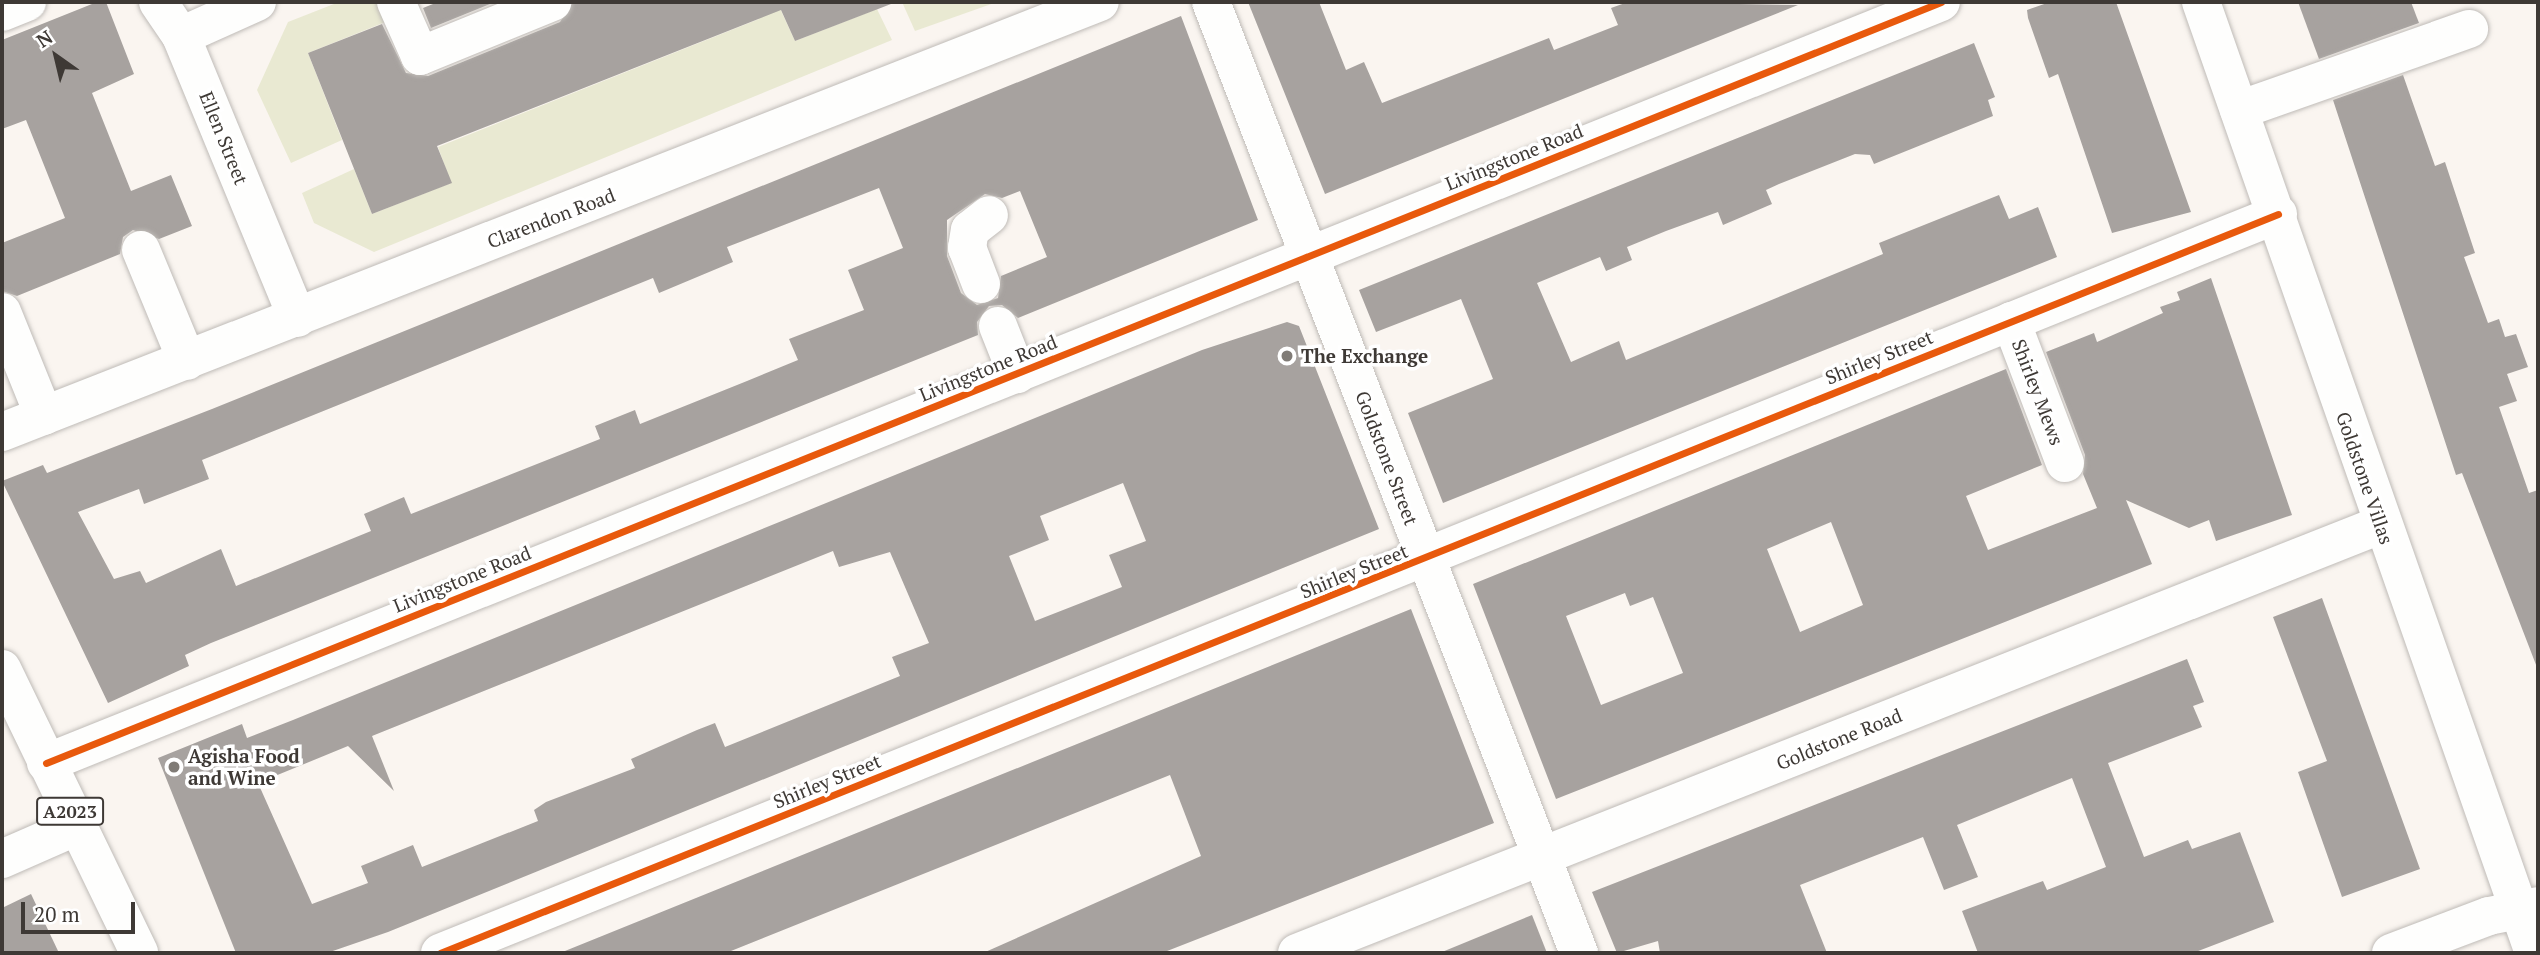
<!DOCTYPE html>
<style>
body{margin:0}
#map{position:relative;width:2540px;height:955px;overflow:hidden;background:#faf5f0;font-family:"PT Serif",serif}
div>[style]{position:absolute}
[style*='--x']{left:calc(var(--x)*1px);top:calc(var(--y)*1px);width:calc(var(--w)*1px);rotate:calc(var(--a)*1deg)}
.green>*{inset:0;background:#e9e9d2}
.building>*{inset:0;background:#a7a29f}
.roads{filter:drop-shadow(0 0 2px #bfbbb7) drop-shadow(0 0 2px #bfbbb7)}
.minor>*{height:38px;margin:-19px;padding:0 19px;transform-origin:19px;border-radius:19px;background:#fefefd}
.major>*{height:38px;margin:-19px;padding:0 19px;transform-origin:19px;border-radius:19px;background:#fefefd}
.cycleway>*{height:7px;margin:-3.5px;padding:0 3.5px;transform-origin:3.5px;border-radius:3.5px;background:#e8590c}
.dots>*{width:19px;height:19px;translate:-50% -50%;box-sizing:border-box;border:4px solid #fff;border-radius:50%}
span{translate:-50% -50%;white-space:nowrap;text-align:center;line-height:1.15;-webkit-text-stroke:7px #fff;paint-order:stroke}
.shield-label span{padding:2px 5px;background:#fff;border:2px solid;border-radius:5px;-webkit-text-stroke-width:0}
.shield-label{font-size:18px;color:#3e3935;font-weight:700}
.street-label{font-size:19px;color:#3e3935}
.poi-label{font-size:19px;color:#3e3935;font-weight:700}
.left{translate:0 -50%;text-align:left}
.frame{position:absolute;inset:0;border:4px solid #3e3935;pointer-events:none}
.north{position:absolute;left:21px;top:21px;width:70px;height:70px;-webkit-text-stroke:5px #fff;paint-order:stroke;rotate:326deg;font-size:19px;font-weight:700;line-height:28px;text-align:center;color:#3e3935}
.north::after{content:'';display:block;margin:auto;width:24px;height:32px;background:#3e3935;clip-path:polygon(50% 0,100% 100%,50% 72%,0 100%)}
.scale{position:absolute;left:21px;top:902px;width:114px;height:32px;box-sizing:border-box;border:4px solid #3e3935;border-top:0;padding-left:9px;font-size:21px;line-height:24px;white-space:nowrap;color:#3e3935;-webkit-text-stroke:5px #fff;paint-order:stroke}
</style>
<div id="map">
<div class="green">
<i style="clip-path:polygon(339px 2px,390px 2px,388px 21px,308px 53px,342px 140px,291px 163px,257px 90px,288px 22px)"></i>
<i style="clip-path:polygon(770px 2px,777px 2px,795px 41px,877px 9px,892px 40px,374px 252px,314px 223px,302px 193px,354px 169px,372px 214px,451px 183px,438px 147px,759px 19px,756px 8px)"></i>
<i style="clip-path:polygon(902px 2px,997px 2px,915px 31px)"></i>
</div>
<div class="building">
<i style="clip-path:polygon(97px 2px,106px 2px,134px 74px,92px 93px,131px 191px,171px 175px,192px 226px,159px 239px,133px 230px,123px 237px,120px 254px,17px 296px,2px 291px,2px 243px,65px 218px,26px 120px,2px 129px,2px 40px)"></i>
<i style="clip-path:polygon(438px 2px,495px 2px,431px 28px,423px 8px)"></i>
<i style="clip-path:polygon(573px 2px,891px 2px,891px 4px,795px 41px,781px 10px,437px 146px,452px 183px,372px 214px,308px 53px,382px 24px,406px 73px,428px 76px,560px 22px)"></i>
<i style="clip-path:polygon(1248px 2px,1319px 2px,1346px 70px,1364px 62px,1382px 103px,1549px 38px,1554px 50px,1618px 25px,1611px 8px,1628px 2px,1798px 5px,1325px 194px)"></i>
<i style="clip-path:polygon(2050px 2px,2116px 2px,2191px 212px,2112px 233px,2058px 74px,2049px 78px,2028px 18px,2027px 10px)"></i>
<i style="clip-path:polygon(2298px 2px,2411px 2px,2419px 23px,2319px 59px)"></i>
<i style="clip-path:polygon(evenodd,1181px 16px,1258px 220px,1018px 318px,1002px 305px,989px 306px,977px 322px,978px 335px,211px 643px,185px 655px,189px 666px,108px 703px,2px 481px,43px 465px,47px 473px,212px 409px,1181px 16px,879px 188px,903px 248px,848px 270px,864px 310px,789px 339px,798px 360px,747px 381px,640px 424px,635px 410px,595px 426px,600px 439px,411px 514px,404px 497px,364px 514px,371px 531px,236px 586px,221px 549px,146px 583px,140px 571px,114px 579px,78px 512px,139px 489px,144px 504px,209px 479px,202px 460px,653px 278px,659px 293px,733px 262px,727px 247px,879px 188px,1181px 16px,1020px 191px,1047px 257px,1001px 276px,998px 298px,977px 305px,961px 293px,947px 256px,947px 220px,985px 194px,1002px 198px,1020px 191px)"></i>
<i style="clip-path:polygon(1974px 43px,1995px 97px,1988px 100px,1993px 116px,1874px 164px,1870px 155px,1855px 154px,1779px 184px,1766px 190px,1772px 204px,1723px 225px,1718px 212px,1666px 231px,1627px 247px,1632px 260px,1606px 271px,1600px 257px,1537px 283px,1571px 362px,1619px 341px,1626px 360px,1883px 254px,1879px 243px,1999px 195px,2009px 219px,2038px 207px,2057px 257px,1443px 503px,1408px 413px,1493px 379px,1461px 299px,1376px 332px,1359px 290px)"></i>
<i style="clip-path:polygon(2403px 75px,2435px 166px,2445px 162px,2475px 253px,2464px 257px,2488px 323px,2499px 319px,2505px 337px,2516px 334px,2528px 367px,2507px 374px,2517px 401px,2499px 407px,2529px 493px,2538px 490px,2538px 670px,2462px 473px,2456px 475px,2333px 100px)"></i>
<i style="clip-path:polygon(evenodd,2211px 278px,2292px 515px,2216px 541px,2209px 520px,2189px 528px,2126px 500px,2152px 564px,1556px 799px,1473px 584px,2006px 369px,2042px 465px,1966px 496px,1988px 550px,2097px 508px,2083px 474px,2085px 455px,2046px 352px,2094px 333px,2097px 342px,2163px 313px,2160px 307px,2180px 300px,2177px 292px,2211px 278px,1831px 522px,1863px 605px,1800px 632px,1767px 549px,1831px 522px,2211px 278px,1625px 593px,1630px 606px,1653px 597px,1683px 673px,1601px 705px,1566px 616px,1625px 593px)"></i>
<i style="clip-path:polygon(evenodd,1287px 322px,1299px 326px,1379px 529px,388px 932px,327px 953px,236px 953px,158px 758px,242px 724px,247px 738px,293px 720px,1202px 350px,1287px 322px,1123px 483px,1146px 541px,1109px 555px,1122px 587px,1035px 621px,1009px 556px,1049px 540px,1040px 516px,1123px 483px,1287px 322px,833px 551px,839px 567px,890px 552px,929px 643px,892px 657px,900px 676px,725px 747px,715px 723px,697px 730px,631px 759px,635px 768px,546px 802px,534px 810px,538px 821px,422px 867px,413px 845px,361px 866px,368px 883px,312px 904px,258px 783px,348px 746px,394px 791px,372px 736px,833px 551px)"></i>
<i style="clip-path:polygon(2322px 598px,2420px 869px,2342px 897px,2298px 772px,2327px 761px,2273px 617px)"></i>
<i style="clip-path:polygon(1411px 609px,1494px 823px,1162px 953px,983px 953px,1201px 856px,1170px 775px,726px 953px,560px 953px)"></i>
<i style="clip-path:polygon(2187px 659px,2204px 702px,2193px 706px,2202px 727px,2108px 763px,2144px 857px,2188px 840px,2192px 849px,2240px 832px,2274px 922px,2193px 953px,1978px 953px,1962px 911px,2043px 881px,2047px 890px,2106px 867px,2072px 778px,1957px 825px,1978px 877px,1944px 890px,1923px 837px,1800px 885px,1827px 953px,1660px 953px,1658px 941px,1617px 953px,1592px 892px)"></i>
<i style="clip-path:polygon(31px 894px,59px 953px,2px 953px,2px 908px)"></i>
<i style="clip-path:polygon(1532px 915px,1547px 953px,1442px 953px,1442px 952px)"></i>
</div>
<div class="roads">
<div class="minor">
<i style="--x:158;--y:2;--w:41;--a:55.9"></i>
<i style="--x:257;--y:2;--w:83;--a:155.9"></i>
<i style="--x:181;--y:36;--w:305;--a:67.6"></i>
<i style="--x:396;--y:2;--w:59;--a:66"></i>
<i style="--x:420;--y:56;--w:143;--a:-22.2"></i>
<i style="--x:1211;--y:2;--w:1020;--a:68.85"></i>
<i style="--x:2201;--y:2;--w:1008;--a:70.7"></i>
<i style="--x:2;--y:12;--w:27;--a:-22"></i>
<i style="--x:2239;--y:110;--w:244;--a:-19.4"></i>
<i style="--x:141;--y:250;--w:120;--a:67.5"></i>
<i style="--x:981;--y:284;--w:39;--a:-111"></i>
<i style="--x:967;--y:248;--w:18;--a:-81"></i>
<i style="--x:970;--y:230;--w:24;--a:-38"></i>
<i style="--x:2;--y:312;--w:112;--a:68"></i>
<i style="--x:2011;--y:321;--w:152;--a:69.2"></i>
<i style="--x:998;--y:326;--w:52;--a:68.4"></i>
<i style="--x:2;--y:432;--w:1179;--a:-21.39"></i>
<i style="--x:46;--y:763;--w:2042;--a:-21.88"></i>
<i style="--x:2;--y:859;--w:82;--a:-23.7"></i>
<i style="--x:440;--y:953;--w:1981;--a:-21.9"></i>
<i style="--x:1297;--y:953;--w:1165;--a:-21.56"></i>
<i style="--x:2391;--y:953;--w:105;--a:-20.7"></i>
<i style="--x:2489;--y:916;--w:50;--a:-11.5"></i>
</div>
<div class="major">
<i style="--x:2;--y:669;--w:315;--a:64.2"></i>
</div>
</div>
<div class="cycleway">
<i style="--x:46;--y:763;--w:2042;--a:-21.88"></i>
<i style="--x:440;--y:953;--w:1981;--a:-21.9"></i>
</div>
<div class="dots">
<i style="left:1287px;top:356px;background:#807b76"></i>
<i style="left:174px;top:767px;background:#807b76"></i>
</div>
<div class="shield-label">
<span style="left:70px;top:811px">A2023</span>
</div>
<div class="street-label">
<span style="left:224px;top:138px;rotate:68deg">Ellen Street</span>
<span style="left:1514px;top:157px;rotate:-22deg">Livingstone Road</span>
<span style="left:551px;top:218px;rotate:-21deg">Clarendon Road</span>
<span style="left:1879px;top:357px;rotate:-22deg">Shirley Street</span>
<span style="left:988px;top:368px;rotate:-22deg">Livingstone Road</span>
<span style="left:2038px;top:392px;rotate:69deg">Shirley Mews</span>
<span style="left:1387px;top:458px;rotate:69deg">Goldstone Street</span>
<span style="left:2365px;top:478px;rotate:71deg">Goldstone Villas</span>
<span style="left:1354px;top:571px;rotate:-22deg">Shirley Street</span>
<span style="left:462px;top:579px;rotate:-22deg">Livingstone Road</span>
<span style="left:1839px;top:739px;rotate:-22deg">Goldstone Road</span>
<span style="left:827px;top:781px;rotate:-22deg">Shirley Street</span>
</div>
<div class="poi-label">
<span class="left" style="left:1301px;top:356px">The Exchange</span>
<span class="left" style="left:188px;top:767px">Agisha Food<br>and Wine</span>
</div>
<div class="frame"></div>
<div class="north">N</div>
<div class="scale">20 m</div>
</div>
